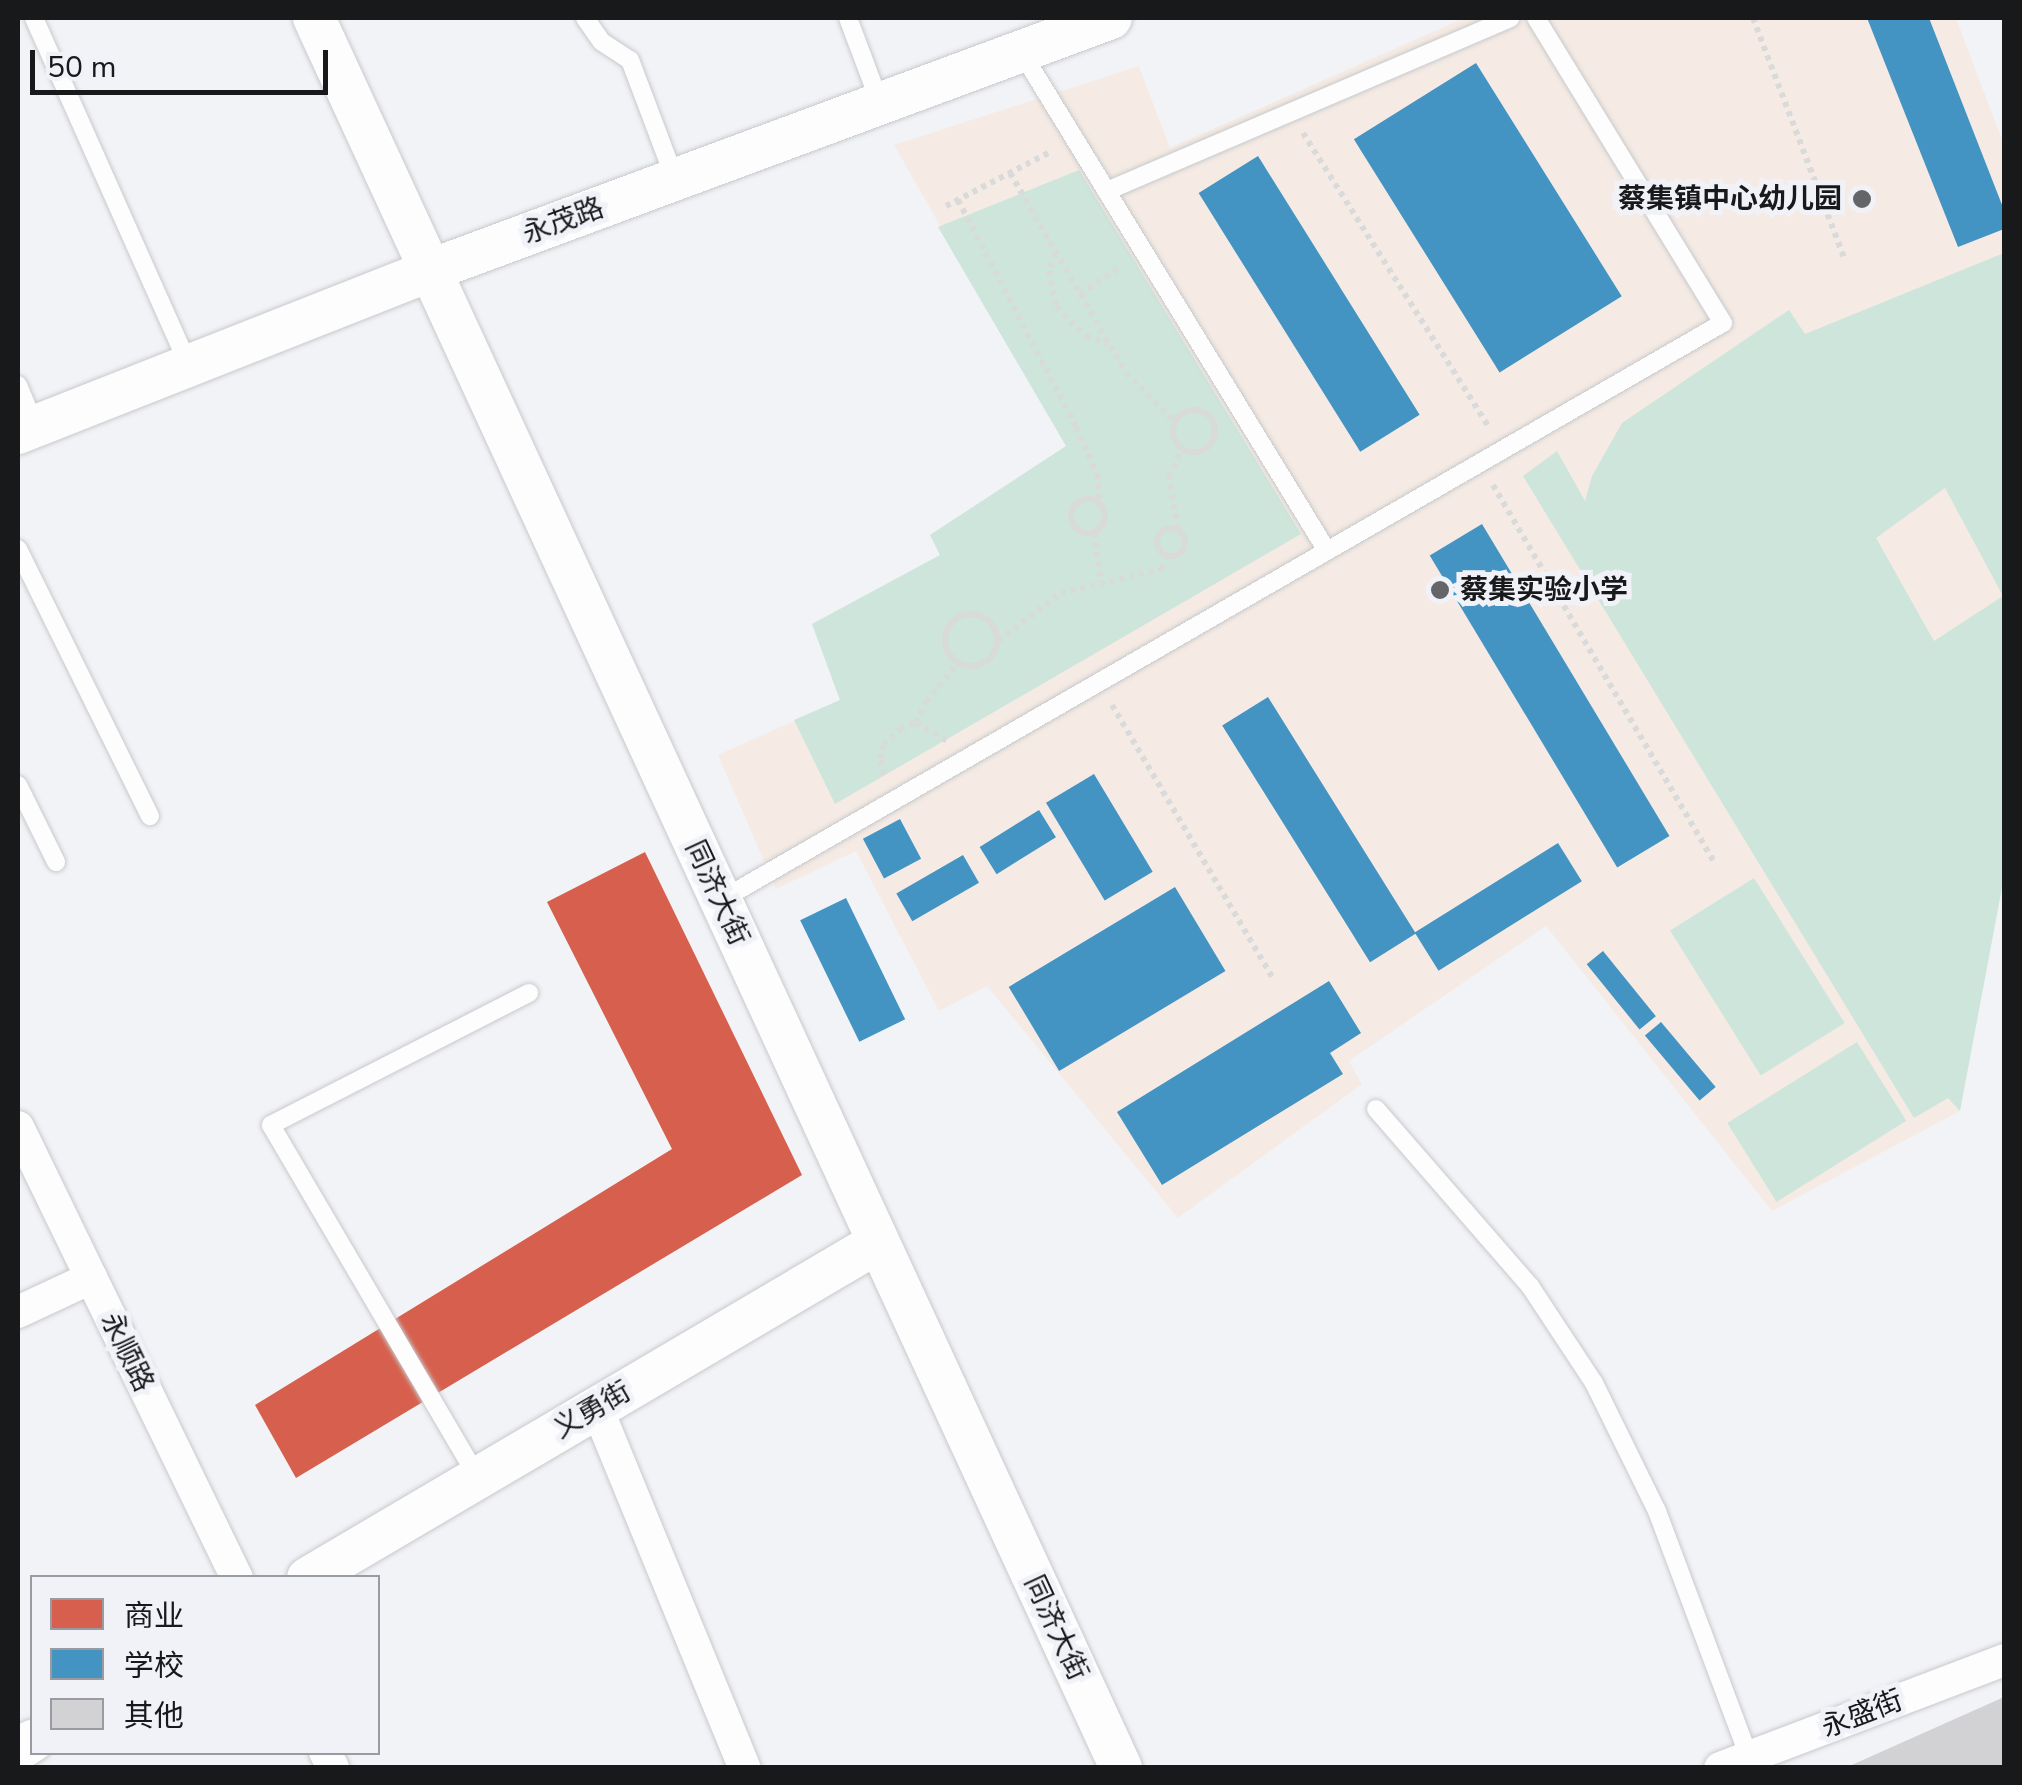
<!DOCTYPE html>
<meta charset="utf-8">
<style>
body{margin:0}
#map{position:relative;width:2022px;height:1785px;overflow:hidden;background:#f2f3f7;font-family:"Nunito Sans","Noto Sans SC",sans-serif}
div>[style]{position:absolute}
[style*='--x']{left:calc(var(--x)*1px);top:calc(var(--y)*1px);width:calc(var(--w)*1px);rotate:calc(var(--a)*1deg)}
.education>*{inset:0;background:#f5ebe4}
.green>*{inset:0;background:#cde5da;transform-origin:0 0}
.shops>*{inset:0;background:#d6604d}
.schools>*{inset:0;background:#4393c3;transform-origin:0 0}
.building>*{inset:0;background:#d2d2d5}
.path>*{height:6px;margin-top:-3px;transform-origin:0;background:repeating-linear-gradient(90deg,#d9dada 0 5px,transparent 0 10px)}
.path>.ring{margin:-3px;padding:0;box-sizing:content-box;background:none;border:6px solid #d9dada;border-radius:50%}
.roads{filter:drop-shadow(0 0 2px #c8c9cc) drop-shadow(0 0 2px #c8c9cc)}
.service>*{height:18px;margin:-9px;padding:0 9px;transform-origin:9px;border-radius:9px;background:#fdfdfe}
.minor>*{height:32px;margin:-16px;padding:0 16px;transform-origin:16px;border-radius:16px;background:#fdfdfe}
.tertiary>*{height:42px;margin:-21px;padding:0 21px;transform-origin:21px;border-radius:21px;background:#fdfdfe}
.dots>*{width:28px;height:28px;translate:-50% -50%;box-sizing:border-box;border:5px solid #f1f2f8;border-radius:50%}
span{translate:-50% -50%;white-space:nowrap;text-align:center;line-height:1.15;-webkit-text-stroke:10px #f1f2f8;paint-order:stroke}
.poi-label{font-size:28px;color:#18191b;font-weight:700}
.right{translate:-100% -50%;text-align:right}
.left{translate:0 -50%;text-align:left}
.street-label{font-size:28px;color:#18191b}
.frame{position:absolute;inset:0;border:20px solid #18191b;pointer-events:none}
.legend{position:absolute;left:30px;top:1575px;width:350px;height:180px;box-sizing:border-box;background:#f1f2f8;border:2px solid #9a9ba0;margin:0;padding:12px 18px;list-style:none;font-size:30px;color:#18191b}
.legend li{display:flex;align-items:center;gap:20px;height:50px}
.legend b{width:50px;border:2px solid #9a9ba0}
.scale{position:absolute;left:30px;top:50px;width:298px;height:45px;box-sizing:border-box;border:5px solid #18191b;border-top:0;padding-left:12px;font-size:30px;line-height:35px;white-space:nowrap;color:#18191b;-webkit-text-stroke:8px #f1f2f8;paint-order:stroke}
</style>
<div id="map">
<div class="education">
<i style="clip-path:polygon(1464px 18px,1956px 18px,2004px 145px,2004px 877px,1960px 1111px,1772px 1211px,1546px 926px,1349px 1061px,1362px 1084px,1178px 1218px,987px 986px,939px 1011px,856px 851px,776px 889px,718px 755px,840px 700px,812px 624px,940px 555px,930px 535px,1066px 446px,894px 145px,1139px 66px,1170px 148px)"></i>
</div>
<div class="green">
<i style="clip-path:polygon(1079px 170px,1301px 534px,835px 804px,794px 720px,840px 700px,812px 624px,940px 555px,930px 535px,1066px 446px,938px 227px)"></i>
<i style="clip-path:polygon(evenodd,2004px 253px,2004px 877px,1960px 1111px,1948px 1098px,1914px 1118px,1523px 476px,1557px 451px,1585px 501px,1592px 476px,1622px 423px,1789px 310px,1805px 334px,2004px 253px,1945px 488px,2003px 596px,1934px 641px,1876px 538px,1945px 488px)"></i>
<i style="left:1754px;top:878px;width:171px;height:99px;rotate:58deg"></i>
<i style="left:1857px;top:1042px;width:93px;height:153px;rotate:58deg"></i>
</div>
<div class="shops">
<i style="clip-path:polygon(645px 852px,802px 1175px,296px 1478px,255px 1405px,672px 1149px,547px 902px)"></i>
</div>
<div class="schools">
<i style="clip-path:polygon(1867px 18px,1929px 18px,2004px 210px,2004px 229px,1958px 247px)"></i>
<i style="left:1476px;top:63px;width:275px;height:144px;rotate:58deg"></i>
<i style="left:1258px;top:156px;width:305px;height:70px;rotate:58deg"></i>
<i style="left:1482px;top:524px;width:364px;height:61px;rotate:59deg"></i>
<i style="left:1268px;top:697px;width:279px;height:54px;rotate:58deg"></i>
<i style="left:1094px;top:774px;width:114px;height:56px;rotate:59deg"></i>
<i style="left:1039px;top:810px;width:32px;height:70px;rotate:58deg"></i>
<i style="left:900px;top:819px;width:45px;height:42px;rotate:62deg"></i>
<i style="left:1558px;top:843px;width:45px;height:169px;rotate:58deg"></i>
<i style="left:963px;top:855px;width:32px;height:77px;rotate:60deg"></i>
<i style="left:1175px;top:887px;width:98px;height:194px;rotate:59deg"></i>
<i style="left:846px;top:898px;width:135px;height:51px;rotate:64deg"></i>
<i style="left:1603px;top:951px;width:84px;height:21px;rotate:51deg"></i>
<i style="clip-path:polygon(1329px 981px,1361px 1033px,1330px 1053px,1343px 1074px,1162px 1185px,1117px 1112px)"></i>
<i style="left:1661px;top:1022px;width:85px;height:21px;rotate:50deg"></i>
</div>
<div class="building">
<i style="clip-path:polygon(2004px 1697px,2004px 1768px,1845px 1768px)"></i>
</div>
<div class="path">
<i style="--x:1753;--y:18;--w:257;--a:69.2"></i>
<i style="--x:1303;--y:133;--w:348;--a:57.7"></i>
<i style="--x:1010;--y:173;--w:231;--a:59.9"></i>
<i style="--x:1126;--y:373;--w:69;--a:45"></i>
<i style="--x:958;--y:200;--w:256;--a:62.5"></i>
<i style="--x:1076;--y:427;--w:51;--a:65.9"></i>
<i style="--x:1097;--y:474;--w:30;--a:84"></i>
<i style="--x:946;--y:206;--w:119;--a:-27.4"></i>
<i style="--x:1055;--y:253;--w:19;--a:108"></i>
<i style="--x:1049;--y:271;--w:37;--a:79"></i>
<i style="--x:1056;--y:307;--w:42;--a:44"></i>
<i style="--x:1086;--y:336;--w:23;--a:18"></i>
<i style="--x:1080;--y:294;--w:48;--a:-34"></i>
<i class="ring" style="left:1173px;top:410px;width:36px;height:36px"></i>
<i style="--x:1493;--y:485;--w:439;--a:59.6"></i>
<i class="ring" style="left:1071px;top:499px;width:28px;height:28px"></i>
<i class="ring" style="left:1157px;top:528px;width:22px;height:22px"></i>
<i style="--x:1178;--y:529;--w:53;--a:-99.8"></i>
<i style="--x:1169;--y:477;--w:31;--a:-65"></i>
<i style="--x:1094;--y:532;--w:51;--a:82.2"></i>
<i class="ring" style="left:945px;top:614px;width:46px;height:46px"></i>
<i style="--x:998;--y:641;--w:79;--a:-37.3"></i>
<i style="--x:1061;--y:593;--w:104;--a:-13.4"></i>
<i style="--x:1162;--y:569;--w:15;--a:-67"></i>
<i style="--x:1112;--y:705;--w:317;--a:59.5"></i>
<i style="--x:916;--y:723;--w:23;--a:-65"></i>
<i style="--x:926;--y:702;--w:50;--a:-50.6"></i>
<i style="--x:884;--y:775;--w:16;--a:-104"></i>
<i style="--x:880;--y:759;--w:14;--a:-78"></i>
<i style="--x:883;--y:745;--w:23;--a:-43"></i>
<i style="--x:900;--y:729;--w:17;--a:-21"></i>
<i style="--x:916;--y:723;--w:36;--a:30"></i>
</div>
<div class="roads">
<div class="service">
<i style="--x:34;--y:18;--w:379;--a:66"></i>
<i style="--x:585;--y:18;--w:29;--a:55"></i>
<i style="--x:602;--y:42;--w:33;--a:33"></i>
<i style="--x:630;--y:60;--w:127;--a:69.3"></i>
<i style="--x:848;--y:18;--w:91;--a:69.4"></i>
<i style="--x:1022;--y:53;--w:584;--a:58.51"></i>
<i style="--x:1107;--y:191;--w:439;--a:-23.2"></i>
<i style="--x:18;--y:385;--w:44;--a:67.5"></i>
<i style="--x:18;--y:549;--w:298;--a:63.7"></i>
<i style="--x:18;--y:785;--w:86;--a:63.7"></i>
<i style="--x:721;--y:900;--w:1156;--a:-29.94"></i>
<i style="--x:1723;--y:323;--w:358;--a:-121.5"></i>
<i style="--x:1376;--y:1109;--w:235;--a:49"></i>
<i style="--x:1530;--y:1286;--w:116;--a:56.6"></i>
<i style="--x:1594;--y:1383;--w:143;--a:63.8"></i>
<i style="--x:1657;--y:1511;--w:263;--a:69.5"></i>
<i style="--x:478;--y:1478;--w:409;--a:-120.4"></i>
<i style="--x:271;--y:1125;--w:290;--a:-27.1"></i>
</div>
<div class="minor">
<i style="--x:18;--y:1127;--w:501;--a:64.1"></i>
<i style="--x:18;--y:1312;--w:81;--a:-25"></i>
<i style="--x:597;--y:1408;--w:389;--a:67.7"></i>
<i style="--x:325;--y:1752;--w:18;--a:63"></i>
<i style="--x:1720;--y:1768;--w:304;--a:-20.8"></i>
</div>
<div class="tertiary">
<i style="--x:314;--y:18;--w:1927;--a:65.24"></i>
<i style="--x:18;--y:433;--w:444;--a:-21.5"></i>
<i style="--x:431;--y:270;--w:725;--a:-20.33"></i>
<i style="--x:308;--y:1578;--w:660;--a:-30.49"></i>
<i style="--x:18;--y:1750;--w:17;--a:-33"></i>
</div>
</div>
<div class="dots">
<i style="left:1862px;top:199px;background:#646568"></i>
<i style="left:1440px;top:590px;background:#646568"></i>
</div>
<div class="poi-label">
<span class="right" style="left:1842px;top:199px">蔡集镇中心幼儿园</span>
<span class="left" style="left:1460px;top:590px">蔡集实验小学</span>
</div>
<div class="street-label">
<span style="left:563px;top:221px;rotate:-20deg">永茂路</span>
<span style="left:717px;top:893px;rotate:65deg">同济大街</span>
<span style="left:127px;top:1352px;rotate:64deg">永顺路</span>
<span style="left:592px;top:1410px;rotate:-30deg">义勇街</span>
<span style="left:1056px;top:1628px;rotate:65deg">同济大街</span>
<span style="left:1862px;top:1714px;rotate:-21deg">永盛街</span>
</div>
<div class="frame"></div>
<ul class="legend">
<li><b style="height:28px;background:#d6604d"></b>商业</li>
<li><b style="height:28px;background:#4393c3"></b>学校</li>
<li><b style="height:28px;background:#d2d2d5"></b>其他</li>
</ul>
<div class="scale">50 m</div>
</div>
